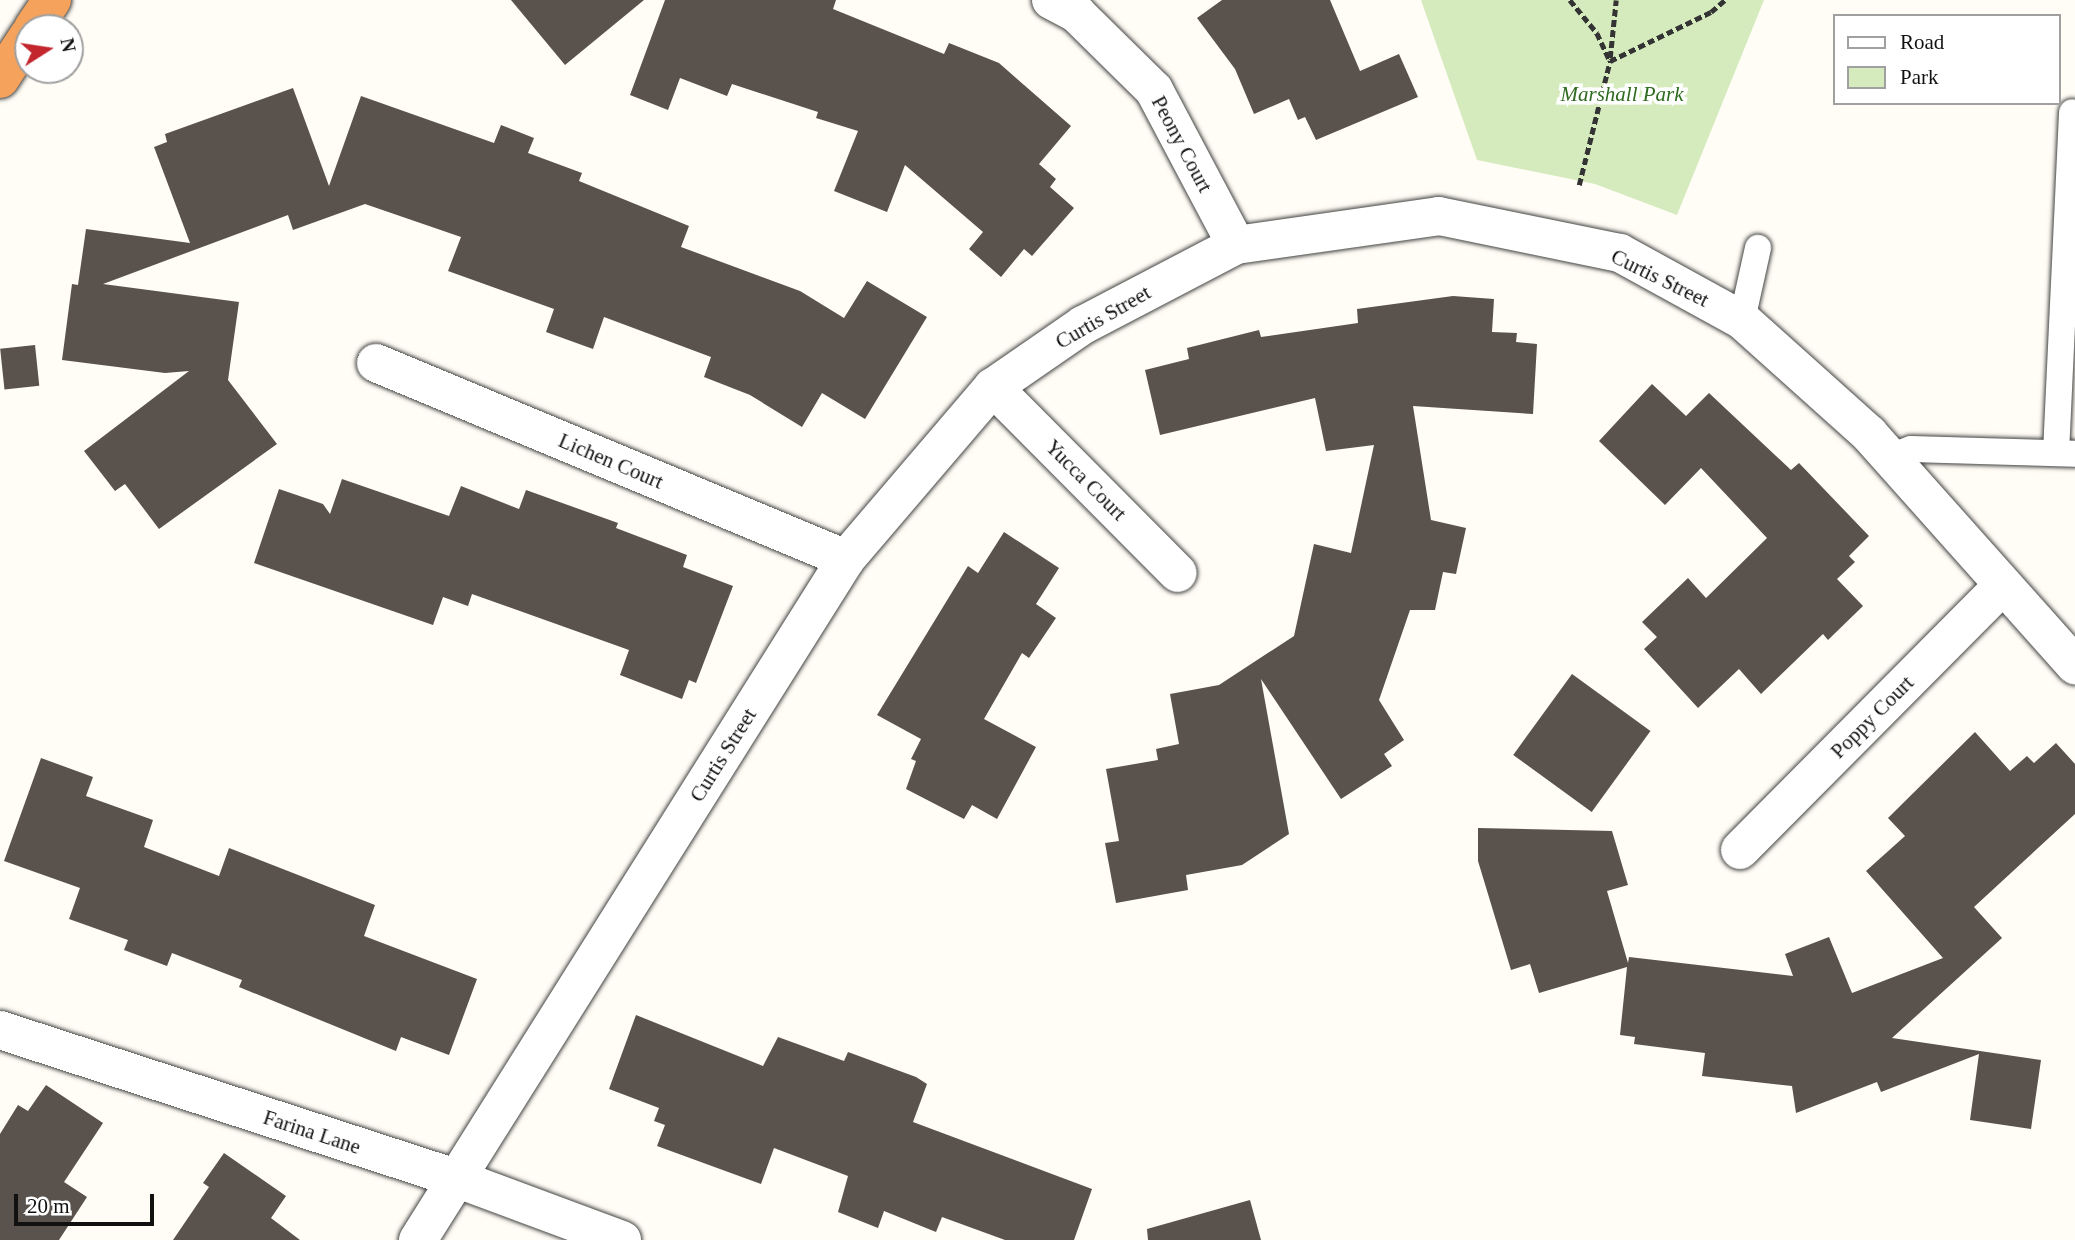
<!DOCTYPE html>
<style>
body{margin:0}
#map{position:relative;width:2075px;height:1240px;overflow:hidden;background:#fffdf5;font-family:Georgia,serif}
div>[style]{position:absolute}
[style*='--x']{left:calc(var(--x)*1px);top:calc(var(--y)*1px);width:calc(var(--w)*1px);rotate:calc(var(--a)*1deg)}
.green>*{inset:0;background:#d5ebbd}
.building>*{inset:0;background:#5a524d;transform-origin:0 0}
.path>*{height:4.5px;margin-top:-2.25px;transform-origin:0;background:repeating-linear-gradient(90deg,#333 0 7px,transparent 0 10.5px)}
.roads{filter:drop-shadow(0 0 2px #444) drop-shadow(0 0 2px #444)}
.service>*{height:26px;margin:-13px;padding:0 13px;transform-origin:13px;border-radius:13px;background:#fff}
.minor>*{height:38px;margin:-19px;padding:0 19px;transform-origin:19px;border-radius:19px;background:#fff}
.motorway>*{height:38px;margin:-19px;padding:0 19px;transform-origin:19px;border-radius:19px;background:#f5a25d}
span{translate:-50% -50%;white-space:nowrap;text-align:center;line-height:1.15;-webkit-text-stroke:7px #fff;paint-order:stroke}
.park-label{font-size:21px;color:#2f6b1f;font-style:italic}
.street-label{font-size:21px;color:#111}
.legend{position:absolute;left:1833px;top:14px;width:228px;height:91px;box-sizing:border-box;background:#fff;border:2px solid #a0a0a0;margin:0;padding:9px 12px;list-style:none;font-size:21px;color:#111}
.legend li{display:flex;align-items:center;gap:14px;height:35px}
.legend b{width:35px;border:2px solid #a0a0a0}
.north{position:absolute;left:14px;top:14px;width:70px;height:70px;box-sizing:border-box;background:#fff;border:2px solid #a0a0a0;border-radius:50%;rotate:78deg;font-size:19px;font-weight:700;line-height:28px;text-align:center;color:#111}
.north::after{content:'';display:block;margin:auto;width:24px;height:32px;background:#c4262e;clip-path:polygon(50% 0,100% 100%,50% 72%,0 100%)}
.scale{position:absolute;left:14px;top:1194px;width:140px;height:32px;box-sizing:border-box;border:4px solid #111;border-top:0;padding-left:9px;font-size:21px;line-height:24px;white-space:nowrap;color:#111;-webkit-text-stroke:5px #fff;paint-order:stroke}
</style>
<div id="map">
<div class="green">
<i style="clip-path:polygon(1421px 0,1764px 0,1677px 215px,1595px 184px,1477px 160px)"></i>
</div>
<div class="building">
<i style="clip-path:polygon(511px 0,644px 0,565px 65px)"></i>
<i style="clip-path:polygon(665px 0,836px 0,833px 9px,944px 54px,949px 43px,999px 63px,1071px 126px,1039px 164px,1056px 179px,1050px 187px,1074px 208px,1032px 256px,1024px 249px,1001px 277px,969px 249px,983px 232px,905px 165px,887px 212px,834px 191px,858px 131px,816px 118px,818px 112px,732px 84px,727px 96px,680px 78px,668px 110px,630px 95px)"></i>
<i style="clip-path:polygon(1222px 0,1330px 0,1360px 71px,1399px 54px,1418px 97px,1316px 140px,1305px 117px,1298px 120px,1289px 99px,1254px 114px,1235px 69px,1197px 18px)"></i>
<i style="clip-path:polygon(293px 88px,329px 186px,361px 96px,494px 143px,501px 125px,534px 138px,528px 153px,582px 173px,579px 181px,689px 226px,681px 247px,800px 291px,844px 318px,867px 281px,927px 317px,865px 419px,822px 393px,802px 427px,750px 395px,704px 377px,711px 357px,604px 317px,593px 349px,546px 332px,554px 309px,448px 271px,461px 237px,365px 204px,293px 230px,288px 215px,103px 284px,239px 302px,228px 380px,277px 444px,159px 529px,125px 484px,115px 491px,84px 451px,189px 371px,165px 373px,62px 360px,72px 284px,78px 285px,86px 229px,190px 243px,154px 147px,167px 142px,165px 134px)"></i>
<i style="clip-path:polygon(1453px 296px,1494px 299px,1492px 332px,1517px 333px,1516px 342px,1537px 344px,1533px 414px,1413px 406px,1431px 520px,1466px 528px,1456px 574px,1443px 572px,1435px 610px,1410px 610px,1379px 700px,1404px 740px,1384px 754px,1392px 766px,1341px 799px,1261px 679px,1289px 834px,1242px 865px,1186px 875px,1188px 890px,1116px 903px,1105px 843px,1119px 841px,1106px 769px,1158px 760px,1156px 749px,1179px 744px,1170px 694px,1219px 685px,1294px 636px,1314px 544px,1351px 553px,1374px 445px,1326px 451px,1315px 398px,1160px 435px,1145px 370px,1189px 359px,1187px 348px,1259px 330px,1261px 337px,1358px 323px,1357px 309px)"></i>
<i style="left:35px;top:345px;width:41px;height:35px;rotate:84deg"></i>
<i style="clip-path:polygon(1652px 384px,1686px 416px,1709px 393px,1791px 470px,1799px 463px,1869px 536px,1849px 556px,1855px 562px,1837px 579px,1863px 606px,1828px 640px,1823px 634px,1761px 694px,1739px 669px,1698px 708px,1644px 649px,1657px 637px,1642px 622px,1688px 578px,1706px 598px,1767px 538px,1701px 468px,1665px 505px,1599px 441px)"></i>
<i style="clip-path:polygon(342px 479px,449px 516px,461px 486px,519px 509px,526px 490px,618px 523px,616px 528px,687px 555px,683px 567px,733px 586px,696px 683px,689px 680px,682px 699px,620px 675px,629px 650px,472px 594px,468px 606px,443px 597px,433px 625px,254px 563px,279px 489px,323px 504px,330px 514px)"></i>
<i style="clip-path:polygon(1004px 532px,1059px 568px,1036px 604px,1056px 618px,1029px 658px,1022px 653px,984px 719px,1036px 747px,997px 819px,972px 805px,964px 819px,906px 789px,916px 761px,911px 759px,921px 739px,877px 715px,968px 566px,978px 573px)"></i>
<i style="left:1572px;top:674px;width:97px;height:100px;rotate:36deg"></i>
<i style="clip-path:polygon(1975px 732px,2010px 771px,2027px 756px,2034px 763px,2056px 743px,2075px 764px,2075px 814px,1974px 907px,2002px 938px,1892px 1038px,2041px 1060px,2031px 1129px,1970px 1120px,1979px 1054px,1881px 1092px,1877px 1082px,1796px 1113px,1792px 1086px,1702px 1076px,1705px 1053px,1634px 1044px,1635px 1037px,1620px 1035px,1627px 967px,1539px 993px,1530px 964px,1511px 970px,1478px 861px,1478px 828px,1612px 831px,1628px 885px,1607px 891px,1628px 963px,1629px 957px,1793px 976px,1785px 954px,1829px 937px,1852px 993px,1943px 958px,1866px 871px,1905px 836px,1888px 818px)"></i>
<i style="clip-path:polygon(41px 758px,93px 777px,86px 796px,153px 820px,144px 847px,219px 876px,229px 848px,375px 905px,364px 936px,477px 979px,449px 1055px,401px 1037px,396px 1051px,239px 987px,242px 980px,172px 953px,167px 966px,124px 950px,128px 940px,69px 919px,80px 888px,4px 861px)"></i>
<i style="clip-path:polygon(636px 1015px,763px 1066px,778px 1037px,844px 1061px,848px 1052px,916px 1077px,927px 1084px,913px 1122px,1092px 1189px,1074px 1240px,1005px 1240px,942px 1217px,936px 1232px,884px 1211px,878px 1228px,838px 1212px,848px 1176px,774px 1148px,761px 1184px,657px 1146px,665px 1125px,654px 1121px,659px 1108px,609px 1089px)"></i>
<i style="clip-path:polygon(46px 1085px,103px 1123px,64px 1182px,87px 1197px,59px 1240px,0 1240px,0 1134px,18px 1105px,28px 1111px)"></i>
<i style="clip-path:polygon(224px 1153px,286px 1196px,271px 1218px,300px 1240px,173px 1240px,209px 1187px,203px 1183px)"></i>
<i style="clip-path:polygon(1250px 1200px,1261px 1240px,1148px 1240px,1147px 1229px)"></i>
</div>
<div class="path">
<i style="--x:1570;--y:0;--w:43;--a:50.7"></i>
<i style="--x:1597;--y:33;--w:31;--a:65"></i>
<i style="--x:1610;--y:58;--w:58;--a:-84.1"></i>
<i style="--x:1579;--y:185;--w:128;--a:-76"></i>
<i style="--x:1610;--y:61;--w:112;--a:-25.9"></i>
<i style="--x:1711;--y:12;--w:18;--a:-41"></i>
</div>
<div class="roads">
<div class="service">
<i style="--x:1742;--y:320;--w:74;--a:-77.5"></i>
<i style="--x:2056;--y:453;--w:341;--a:-87.3"></i>
<i style="--x:1890;--y:457;--w:22;--a:-21"></i>
<i style="--x:1911;--y:449;--w:164;--a:1.7"></i>
</div>
<div class="minor">
<i style="--x:1051;--y:0;--w:30;--a:28"></i>
<i style="--x:1077;--y:14;--w:108;--a:44.6"></i>
<i style="--x:1154;--y:90;--w:175;--a:62.1"></i>
<i style="--x:376;--y:363;--w:509;--a:22.64"></i>
<i style="--x:993;--y:387;--w:262;--a:45.2"></i>
<i style="--x:1740;--y:850;--w:373;--a:-45.2"></i>
<i style="--x:0;--y:1030;--w:482;--a:18"></i>
<i style="--x:458;--y:1179;--w:175;--a:20.4"></i>
<i style="--x:418;--y:1240;--w:804;--a:-57.85"></i>
<i style="--x:846;--y:559;--w:226;--a:-49.5"></i>
<i style="--x:993;--y:387;--w:109;--a:-34.6"></i>
<i style="--x:1083;--y:325;--w:173;--a:-27.6"></i>
<i style="--x:1236;--y:245;--w:205;--a:-8.1"></i>
<i style="--x:1439;--y:216;--w:185;--a:11.6"></i>
<i style="--x:1620;--y:253;--w:139;--a:28.8"></i>
<i style="--x:1742;--y:320;--w:171;--a:41.9"></i>
<i style="--x:1869;--y:434;--w:310;--a:48.3"></i>
</div>
<div class="motorway">
<i style="--x:33;--y:28;--w:34;--a:-56"></i>
<i style="--x:0;--y:79;--w:51;--a:-56.9"></i>
</div>
</div>
<div class="park-label">
<span style="left:1622px;top:94px">Marshall Park</span>
</div>
<div class="street-label">
<span style="left:1182px;top:144px;rotate:62deg">Peony Court</span>
<span style="left:1660px;top:278px;rotate:26deg">Curtis Street</span>
<span style="left:1103px;top:317px;rotate:-30deg">Curtis Street</span>
<span style="left:611px;top:461px;rotate:23deg">Lichen Court</span>
<span style="left:1086px;top:480px;rotate:45deg">Yucca Court</span>
<span style="left:1872px;top:717px;rotate:-45deg">Poppy Court</span>
<span style="left:723px;top:755px;rotate:-58deg">Curtis Street</span>
<span style="left:312px;top:1132px;rotate:18deg">Farina Lane</span>
</div>
<ul class="legend">
<li><b style="height:9px;background:#fff"></b>Road</li>
<li><b style="height:19px;background:#d5ebbd"></b>Park</li>
</ul>
<div class="north">N</div>
<div class="scale">20 m</div>
</div>
